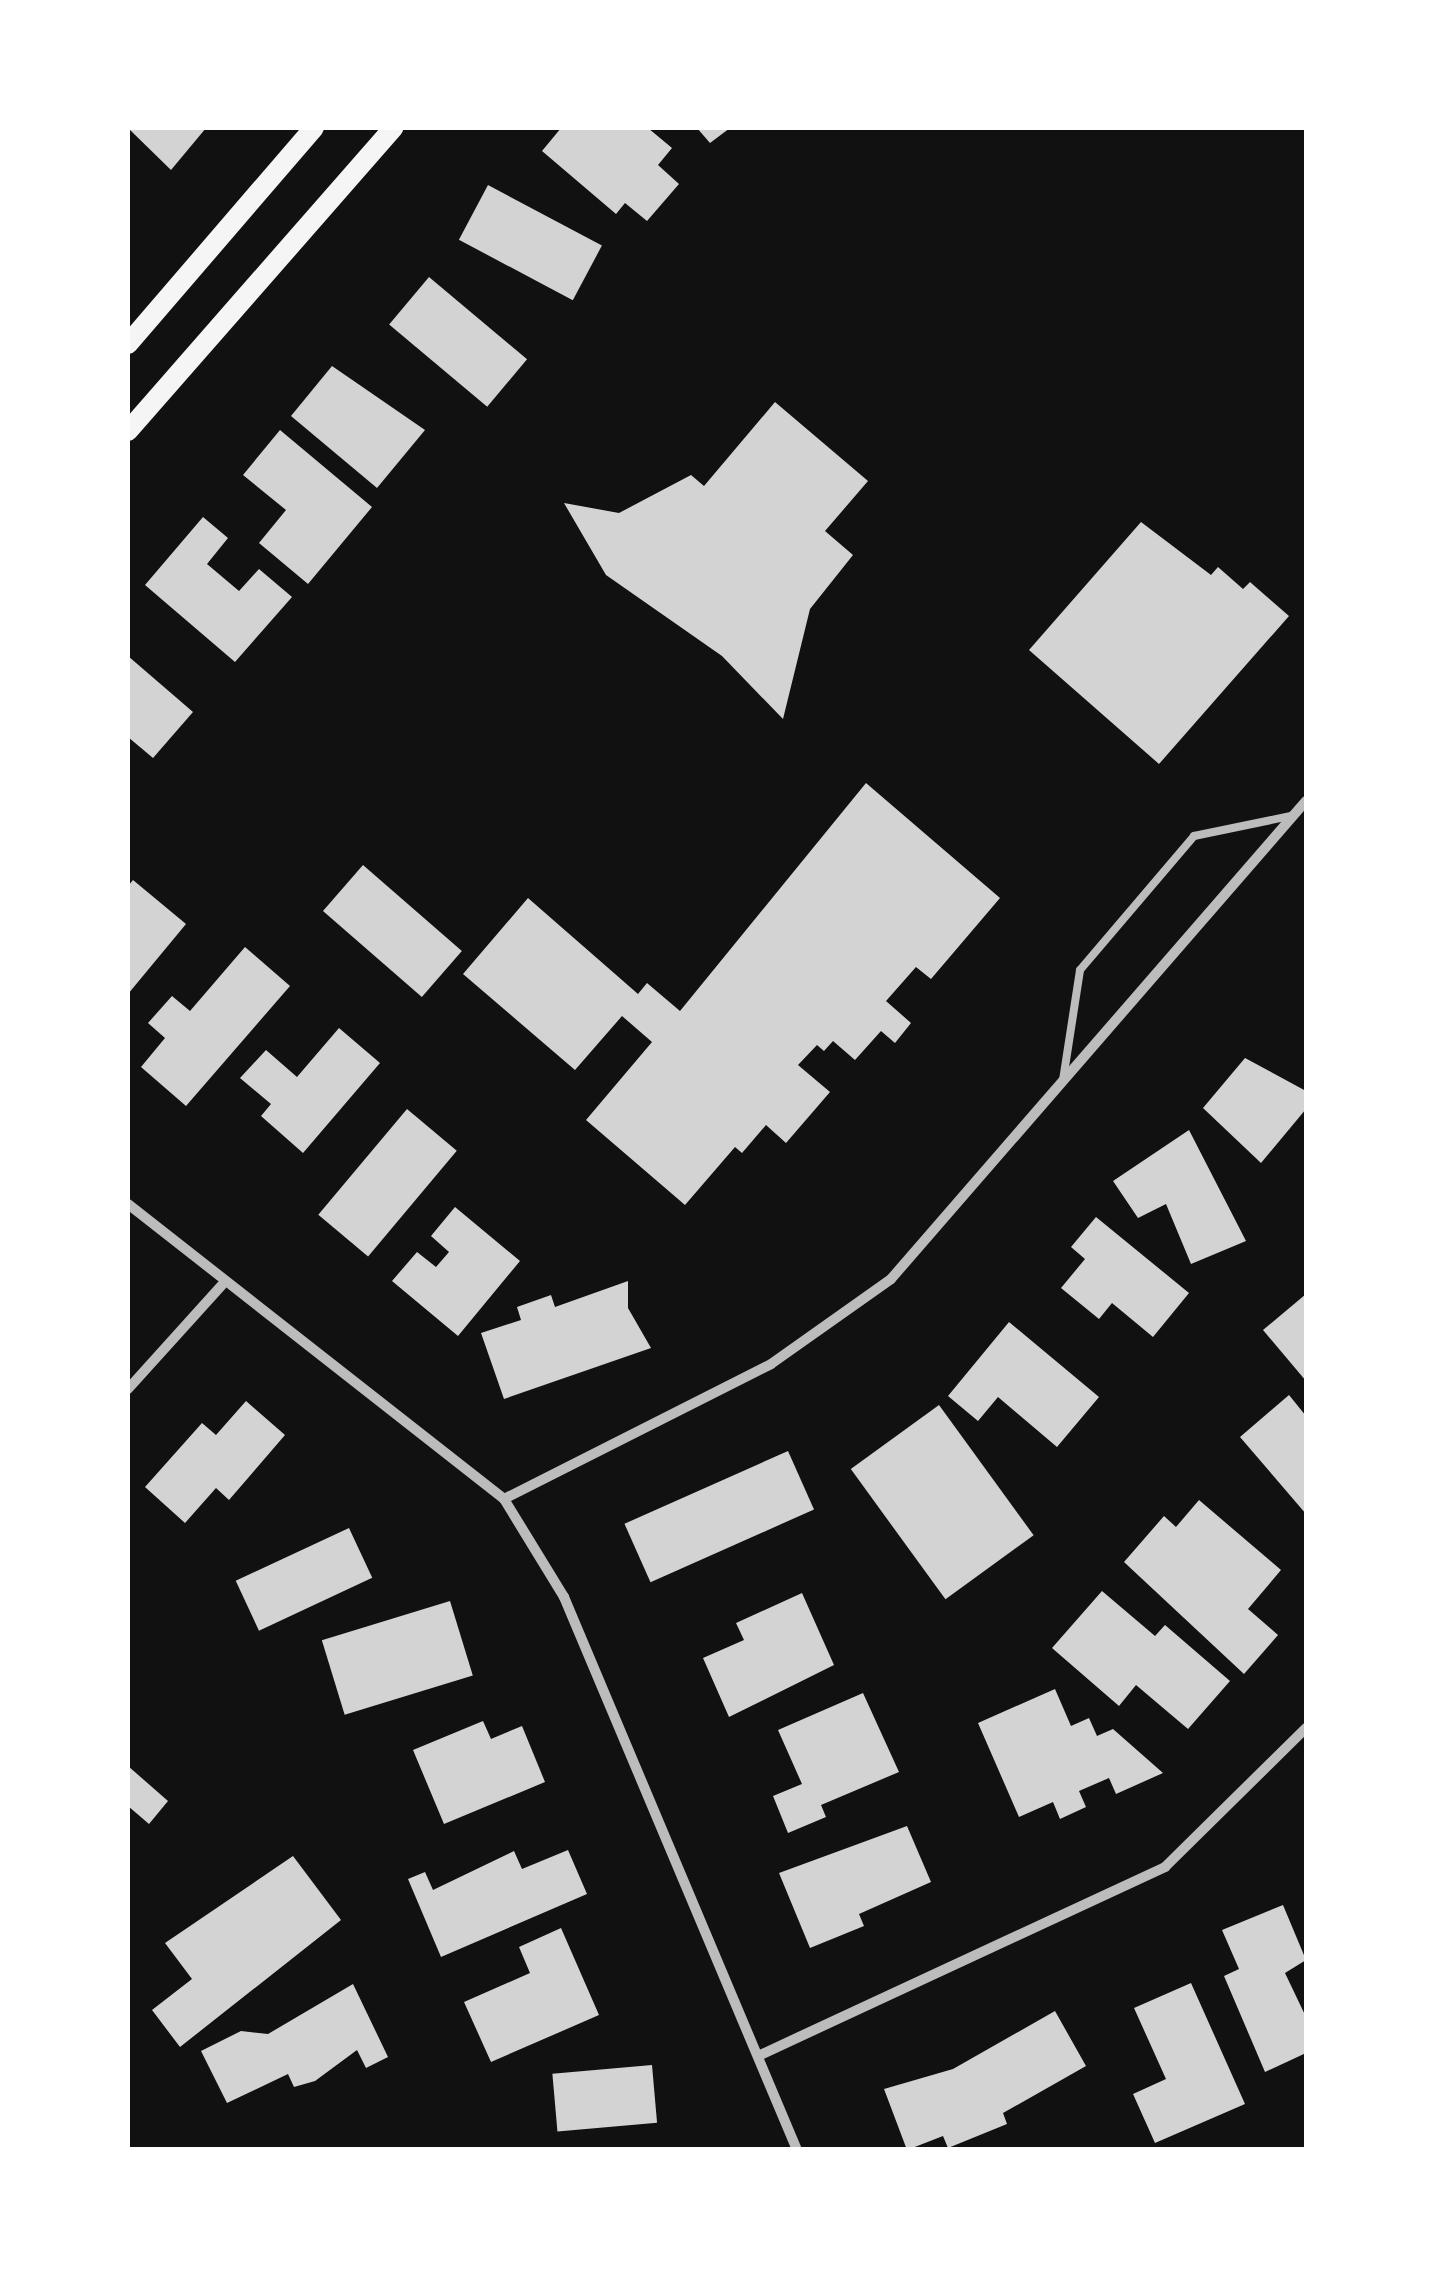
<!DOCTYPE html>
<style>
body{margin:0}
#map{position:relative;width:1434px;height:2277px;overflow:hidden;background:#111;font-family:"Titillium Web",sans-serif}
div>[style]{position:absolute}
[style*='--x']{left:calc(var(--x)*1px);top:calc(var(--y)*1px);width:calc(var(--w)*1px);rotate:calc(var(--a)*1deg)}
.building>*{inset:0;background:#d3d3d3;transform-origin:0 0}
.service>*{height:8px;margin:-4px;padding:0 4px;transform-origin:4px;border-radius:4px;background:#bcbcbc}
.minor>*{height:10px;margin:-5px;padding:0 5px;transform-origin:5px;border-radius:5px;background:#bcbcbc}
.secondary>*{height:20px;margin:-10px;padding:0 10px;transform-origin:10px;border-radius:10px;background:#f5f5f5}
span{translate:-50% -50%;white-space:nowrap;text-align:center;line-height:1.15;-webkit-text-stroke:8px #fff;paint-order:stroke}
.frame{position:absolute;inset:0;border:130px solid #fff;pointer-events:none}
</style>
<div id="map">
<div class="building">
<i style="clip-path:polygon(128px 128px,206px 128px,171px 170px)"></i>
<i style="clip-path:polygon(561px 128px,648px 128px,672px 148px,658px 165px,679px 184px,647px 221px,625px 203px,616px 214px,542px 151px)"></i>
<i style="clip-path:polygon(697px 128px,730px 128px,710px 143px)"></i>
<i style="left:488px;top:185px;width:129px;height:62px;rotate:28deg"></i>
<i style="left:429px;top:277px;width:128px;height:62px;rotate:40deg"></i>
<i style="clip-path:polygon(332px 366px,425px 430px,377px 488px,291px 416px)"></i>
<i style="clip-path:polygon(775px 402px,868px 481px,825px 531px,853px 555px,810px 609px,783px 719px,722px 656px,606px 575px,564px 503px,619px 513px,691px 475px,704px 486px)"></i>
<i style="clip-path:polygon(280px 430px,372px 507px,308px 584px,259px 543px,286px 510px,243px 475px)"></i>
<i style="clip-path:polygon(203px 517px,228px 538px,207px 564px,239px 591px,259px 569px,292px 597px,235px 662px,145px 585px)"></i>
<i style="clip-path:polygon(1141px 522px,1211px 575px,1218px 567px,1243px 589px,1250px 582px,1289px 616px,1159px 764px,1029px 650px)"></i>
<i style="clip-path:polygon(128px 656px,193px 712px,153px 758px,128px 737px)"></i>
<i style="clip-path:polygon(866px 783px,1000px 898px,931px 979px,916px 967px,886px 1001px,911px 1023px,895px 1043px,881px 1031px,855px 1060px,833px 1041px,824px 1051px,817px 1045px,798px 1065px,830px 1092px,786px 1143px,766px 1125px,742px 1153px,735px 1147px,685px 1205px,586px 1120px,652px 1042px,622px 1016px,575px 1070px,463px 974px,528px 898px,638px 994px,647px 983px,680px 1011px)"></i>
<i style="left:363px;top:865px;width:131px;height:61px;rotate:41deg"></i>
<i style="clip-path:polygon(133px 880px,186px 924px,128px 994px,128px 886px)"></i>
<i style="clip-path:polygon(245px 947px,290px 986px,186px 1106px,141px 1067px,165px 1038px,148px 1023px,172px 996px,190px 1011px)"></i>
<i style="clip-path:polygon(339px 1028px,380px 1063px,303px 1153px,261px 1116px,271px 1104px,240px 1078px,266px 1050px,297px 1077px)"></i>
<i style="clip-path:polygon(1245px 1058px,1306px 1091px,1306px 1109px,1261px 1163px,1203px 1108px)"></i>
<i style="left:407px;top:1109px;width:65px;height:138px;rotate:40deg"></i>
<i style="clip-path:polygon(1189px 1130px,1246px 1241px,1191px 1264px,1166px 1204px,1138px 1218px,1113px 1181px)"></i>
<i style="clip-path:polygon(455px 1207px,520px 1261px,458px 1336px,392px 1281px,417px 1252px,436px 1267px,449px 1252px,431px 1236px)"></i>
<i style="clip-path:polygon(1096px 1217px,1189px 1293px,1153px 1337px,1112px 1303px,1099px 1319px,1061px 1288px,1085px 1259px,1071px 1247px)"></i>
<i style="clip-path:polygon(628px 1281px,628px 1308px,651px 1348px,504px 1399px,481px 1333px,521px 1320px,517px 1307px,551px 1295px,555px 1307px)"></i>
<i style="clip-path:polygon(1306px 1294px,1306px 1381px,1263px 1330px)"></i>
<i style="clip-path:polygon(1009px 1322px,1099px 1397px,1057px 1447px,998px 1397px,978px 1421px,948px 1396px)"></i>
<i style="clip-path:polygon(1289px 1395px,1306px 1416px,1306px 1514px,1240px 1437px)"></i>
<i style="clip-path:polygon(246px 1401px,285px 1435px,229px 1500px,216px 1488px,185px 1523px,145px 1487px,202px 1423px,216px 1435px)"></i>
<i style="left:939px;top:1405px;width:161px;height:109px;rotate:54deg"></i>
<i style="left:788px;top:1451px;width:64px;height:179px;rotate:66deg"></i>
<i style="clip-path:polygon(1199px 1500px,1281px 1570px,1248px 1609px,1278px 1635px,1244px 1674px,1124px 1562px,1164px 1516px,1176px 1527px)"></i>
<i style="left:349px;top:1528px;width:55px;height:125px;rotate:65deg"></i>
<i style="clip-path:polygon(1102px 1591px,1155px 1636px,1165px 1625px,1230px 1681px,1188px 1729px,1136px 1685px,1119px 1706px,1052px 1648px)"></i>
<i style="clip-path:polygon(802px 1593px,834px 1665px,729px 1717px,703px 1658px,744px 1640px,736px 1623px)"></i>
<i style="left:450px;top:1601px;width:78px;height:134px;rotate:73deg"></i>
<i style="clip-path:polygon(1055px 1689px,1071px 1726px,1089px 1718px,1097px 1736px,1113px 1729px,1163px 1773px,1116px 1794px,1109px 1778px,1079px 1791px,1086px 1807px,1060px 1819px,1053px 1802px,1019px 1817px,978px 1723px)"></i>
<i style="clip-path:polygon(863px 1693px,899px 1772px,821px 1805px,826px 1817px,788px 1833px,773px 1796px,802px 1784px,778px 1730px)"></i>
<i style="clip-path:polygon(483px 1721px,491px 1739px,522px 1726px,545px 1782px,444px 1824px,413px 1750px)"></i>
<i style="clip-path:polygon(128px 1766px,168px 1801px,149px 1824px,128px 1806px)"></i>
<i style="clip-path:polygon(907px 1826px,931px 1882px,859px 1914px,864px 1926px,810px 1948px,779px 1873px)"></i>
<i style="clip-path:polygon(568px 1850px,587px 1894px,441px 1957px,408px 1879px,425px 1872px,433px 1890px,514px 1851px,522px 1869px)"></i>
<i style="clip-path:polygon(293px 1856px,341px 1920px,180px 2047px,152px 2010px,192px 1979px,165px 1943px)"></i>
<i style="clip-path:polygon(1283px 1905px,1306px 1960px,1285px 1973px,1306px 2017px,1306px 2053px,1265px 2072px,1224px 1976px,1239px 1969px,1222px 1930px)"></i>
<i style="clip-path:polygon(561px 1928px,599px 2015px,491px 2062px,464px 2002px,530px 1973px,519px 1947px)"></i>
<i style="clip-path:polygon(1191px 1983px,1245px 2104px,1155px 2143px,1133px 2094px,1166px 2079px,1134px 2008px)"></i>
<i style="clip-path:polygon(353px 1984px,388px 2057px,366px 2068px,357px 2050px,315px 2081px,294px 2087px,288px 2074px,227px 2103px,201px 2051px,241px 2031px,268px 2034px)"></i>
<i style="clip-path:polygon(1055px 2011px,1086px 2066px,1003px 2113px,1007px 2124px,948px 2148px,943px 2136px,907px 2150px,884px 2089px,953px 2069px)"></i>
<i style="left:652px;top:2065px;width:58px;height:100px;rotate:85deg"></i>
</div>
<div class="service">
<i style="--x:1063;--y:1080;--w:111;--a:-81.2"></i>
<i style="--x:1080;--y:970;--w:176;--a:-49.6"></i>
<i style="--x:1194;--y:836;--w:99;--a:-11.7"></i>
</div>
<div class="minor">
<i style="--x:128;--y:1204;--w:478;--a:38.1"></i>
<i style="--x:504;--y:1499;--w:115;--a:58.5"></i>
<i style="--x:564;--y:1597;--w:600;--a:67.15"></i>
<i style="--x:128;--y:1389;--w:140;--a:-47.9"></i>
<i style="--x:504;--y:1499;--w:299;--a:-26.8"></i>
<i style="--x:771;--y:1364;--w:147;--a:-35.3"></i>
<i style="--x:891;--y:1279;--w:633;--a:-49.04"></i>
<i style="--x:758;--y:2056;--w:449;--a:-24.9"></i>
<i style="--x:1165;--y:1867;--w:198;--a:-44.6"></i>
</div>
<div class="secondary">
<i style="--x:128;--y:344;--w:285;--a:-49.3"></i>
<i style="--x:128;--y:431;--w:403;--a:-48.8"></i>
</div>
<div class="frame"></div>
</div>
